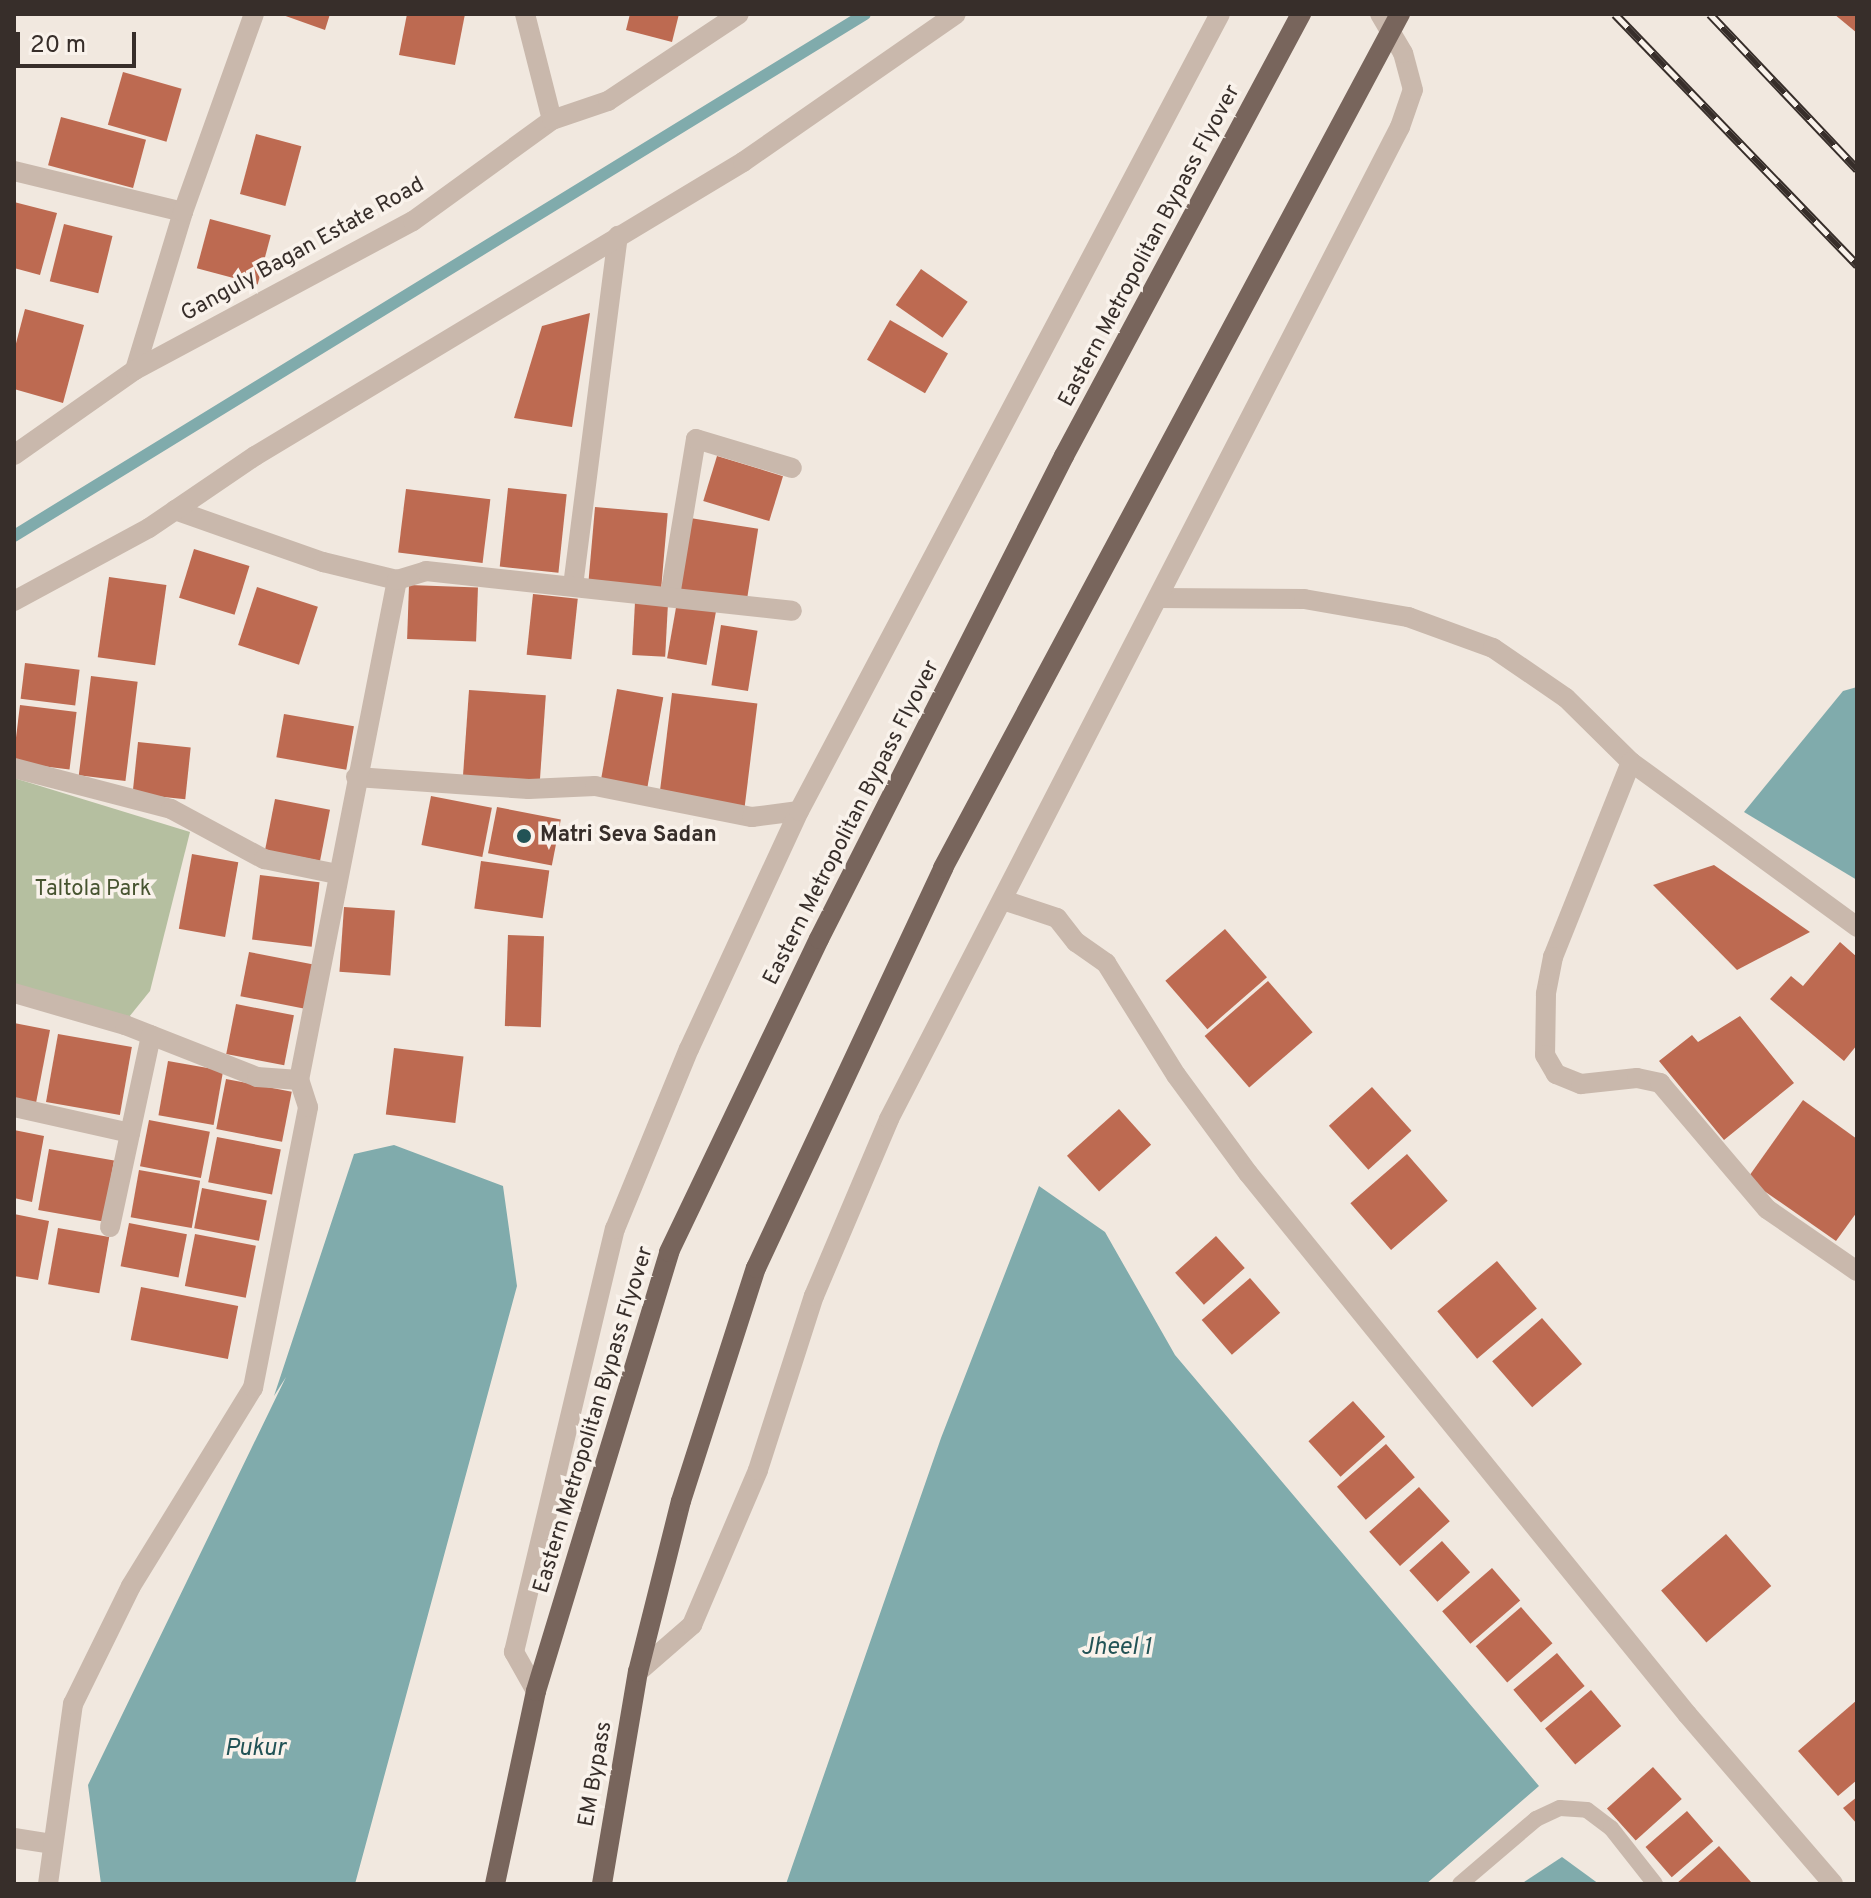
<!DOCTYPE html>
<style>
body{margin:0}
#map{position:relative;width:1871px;height:1898px;overflow:hidden;background:#f1e8df;font-family:Overpass,sans-serif}
div>[style]{position:absolute}
[style*='--x']{left:calc(var(--x)*1px);top:calc(var(--y)*1px);width:calc(var(--w)*1px);rotate:calc(var(--a)*1deg)}
.green>*{inset:0;background:#b5bfa0}
.water>*{inset:0;background:#80abac}
.stream>*{height:12px;margin:-6px;padding:0 6px;transform-origin:6px;border-radius:6px;background:#80abac}
.building>*{inset:0;background:#bd6a51;transform-origin:0 0}
.service>*{height:16px;margin:-8px;padding:0 8px;transform-origin:8px;border-radius:8px;background:#c9b8ac}
.minor>*{height:20px;margin:-10px;padding:0 10px;transform-origin:10px;border-radius:10px;background:#c9b8ac}
.tertiary>*{height:20px;margin:-10px;padding:0 10px;transform-origin:10px;border-radius:10px;background:#c9b8ac}
.primary>*{height:20px;margin:-10px;padding:0 10px;transform-origin:10px;border-radius:10px;background:#78655c}
.rail>*{height:9px;margin-top:-4.5px;transform-origin:0;background:repeating-linear-gradient(90deg,#f9f2eb 0 18px,#372e2a 0 36px);box-sizing:border-box;border-block:2px solid #372e2a}
.primary-bridge>*{height:20px;margin:-10px;padding:0 10px;transform-origin:10px;border-radius:10px;background:#78655c}
.dots>*{width:22px;height:22px;translate:-50% -50%;box-sizing:border-box;border:4px solid #f9f2eb;border-radius:50%}
span{translate:-50% -50%;white-space:nowrap;text-align:center;line-height:1.15;-webkit-text-stroke:7px #f9f2eb;paint-order:stroke}
.street-label{font-size:22px;color:#372e2a}
.poi-label{font-size:22px;color:#372e2a;font-weight:700}
.left{translate:0 -50%;text-align:left}
.park-label{font-size:22px;color:#475430}
.water-label{font-size:24px;color:#225356;font-style:italic}
.frame{position:absolute;inset:0;border:16px solid #372e2a;pointer-events:none}
.scale{position:absolute;left:16px;top:32px;width:120px;height:36px;box-sizing:border-box;border:4px solid #372e2a;border-top:0;padding-left:10px;font-size:24px;line-height:28px;white-space:nowrap;color:#372e2a;-webkit-text-stroke:6px #f9f2eb;paint-order:stroke}
</style>
<div id="map">
<div class="green">
<i style="clip-path:polygon(14px 778px,190px 832px,150px 991px,129px 1017px,14px 985px)"></i>
</div>
<div class="water">
<i style="clip-path:polygon(1857px 687px,1857px 880px,1744px 812px,1843px 691px)"></i>
<i style="clip-path:polygon(394px 1145px,503px 1186px,517px 1286px,355px 1884px,101px 1884px,88px 1785px,286px 1377px,274px 1396px,354px 1154px)"></i>
<i style="clip-path:polygon(1039px 1186px,1105px 1232px,1175px 1355px,1539px 1786px,1426px 1884px,786px 1884px,941px 1438px)"></i>
<i style="clip-path:polygon(1562px 1857px,1599px 1884px,1521px 1884px)"></i>
</div>
<div class="stream">
<i style="--x:14;--y:536;--w:998;--a:-31.52"></i>
</div>
<div class="building">
<i style="clip-path:polygon(280px 14px,330px 14px,325px 30px)"></i>
<i style="clip-path:polygon(407px 14px,465px 14px,455px 65px,399px 55px)"></i>
<i style="clip-path:polygon(630px 14px,679px 14px,672px 42px,626px 30px)"></i>
<i style="clip-path:polygon(1834px 14px,1857px 14px,1857px 33px)"></i>
<i style="left:123px;top:72px;width:61px;height:55px;rotate:16deg"></i>
<i style="left:61px;top:117px;width:88px;height:50px;rotate:15deg"></i>
<i style="left:256px;top:134px;width:47px;height:62px;rotate:15deg"></i>
<i style="clip-path:polygon(14px 202px,57px 213px,40px 275px,14px 268px)"></i>
<i style="left:210px;top:219px;width:63px;height:51px;rotate:15deg"></i>
<i style="left:64px;top:224px;width:50px;height:59px;rotate:14deg"></i>
<i style="left:921px;top:269px;width:57px;height:44px;rotate:35deg"></i>
<i style="clip-path:polygon(25px 309px,84px 325px,63px 403px,14px 389px,14px 351px)"></i>
<i style="clip-path:polygon(590px 313px,572px 427px,514px 418px,542px 326px)"></i>
<i style="left:890px;top:320px;width:67px;height:46px;rotate:30deg"></i>
<i style="left:717px;top:456px;width:69px;height:47px;rotate:17deg"></i>
<i style="left:508px;top:488px;width:59px;height:79px;rotate:6deg"></i>
<i style="left:406px;top:489px;width:85px;height:64px;rotate:7deg"></i>
<i style="left:595px;top:507px;width:73px;height:77px;rotate:5deg"></i>
<i style="left:690px;top:518px;width:69px;height:74px;rotate:9deg"></i>
<i style="left:194px;top:549px;width:58px;height:51px;rotate:17deg"></i>
<i style="left:109px;top:577px;width:58px;height:81px;rotate:8deg"></i>
<i style="left:409px;top:585px;width:69px;height:54px;rotate:2deg"></i>
<i style="left:257px;top:587px;width:64px;height:61px;rotate:18deg"></i>
<i style="left:533px;top:594px;width:45px;height:61px;rotate:6deg"></i>
<i style="left:635px;top:602px;width:33px;height:53px;rotate:3deg"></i>
<i style="left:677px;top:602px;width:40px;height:57px;rotate:10deg"></i>
<i style="left:721px;top:625px;width:37px;height:61px;rotate:9deg"></i>
<i style="left:25px;top:663px;width:55px;height:36px;rotate:7deg"></i>
<i style="left:91px;top:676px;width:47px;height:100px;rotate:7deg"></i>
<i style="left:617px;top:689px;width:47px;height:96px;rotate:10deg"></i>
<i style="left:469px;top:690px;width:77px;height:88px;rotate:4deg"></i>
<i style="left:672px;top:693px;width:86px;height:106px;rotate:7deg"></i>
<i style="left:20px;top:705px;width:57px;height:58px;rotate:7deg"></i>
<i style="left:284px;top:714px;width:71px;height:44px;rotate:10deg"></i>
<i style="left:138px;top:742px;width:53px;height:52px;rotate:6deg"></i>
<i style="left:431px;top:796px;width:62px;height:50px;rotate:11deg"></i>
<i style="left:275px;top:799px;width:56px;height:52px;rotate:11deg"></i>
<i style="left:497px;top:807px;width:65px;height:47px;rotate:11deg"></i>
<i style="left:192px;top:854px;width:47px;height:76px;rotate:10deg"></i>
<i style="left:481px;top:861px;width:69px;height:48px;rotate:8deg"></i>
<i style="clip-path:polygon(1714px 865px,1810px 932px,1737px 970px,1653px 885px)"></i>
<i style="left:260px;top:875px;width:60px;height:65px;rotate:7deg"></i>
<i style="left:344px;top:907px;width:51px;height:65px;rotate:4deg"></i>
<i style="left:1225px;top:929px;width:64px;height:79px;rotate:49deg"></i>
<i style="left:508px;top:935px;width:36px;height:91px;rotate:2deg"></i>
<i style="clip-path:polygon(1840px 942px,1857px 957px,1857px 1045px,1844px 1061px,1770px 999px,1791px 976px,1803px 986px)"></i>
<i style="left:249px;top:952px;width:67px;height:45px;rotate:11deg"></i>
<i style="left:1268px;top:981px;width:68px;height:84px;rotate:49deg"></i>
<i style="left:236px;top:1004px;width:59px;height:51px;rotate:11deg"></i>
<i style="clip-path:polygon(1740px 1016px,1794px 1083px,1724px 1140px,1659px 1061px,1692px 1035px,1698px 1042px)"></i>
<i style="clip-path:polygon(14px 1023px,50px 1030px,36px 1103px,14px 1099px)"></i>
<i style="left:58px;top:1034px;width:75px;height:69px;rotate:10deg"></i>
<i style="left:394px;top:1048px;width:70px;height:67px;rotate:7deg"></i>
<i style="left:168px;top:1061px;width:56px;height:55px;rotate:10deg"></i>
<i style="left:226px;top:1079px;width:67px;height:51px;rotate:11deg"></i>
<i style="left:1372px;top:1087px;width:59px;height:58px;rotate:48deg"></i>
<i style="clip-path:polygon(1803px 1100px,1857px 1139px,1857px 1212px,1836px 1241px,1747px 1179px)"></i>
<i style="left:1119px;top:1109px;width:48px;height:70px;rotate:48deg"></i>
<i style="left:149px;top:1120px;width:62px;height:47px;rotate:11deg"></i>
<i style="clip-path:polygon(14px 1130px,44px 1136px,32px 1202px,14px 1198px)"></i>
<i style="left:217px;top:1137px;width:65px;height:46px;rotate:11deg"></i>
<i style="left:49px;top:1149px;width:66px;height:62px;rotate:10deg"></i>
<i style="left:1407px;top:1154px;width:62px;height:75px;rotate:49deg"></i>
<i style="left:139px;top:1170px;width:62px;height:48px;rotate:10deg"></i>
<i style="left:202px;top:1188px;width:66px;height:41px;rotate:11deg"></i>
<i style="clip-path:polygon(14px 1214px,49px 1221px,38px 1280px,14px 1276px)"></i>
<i style="left:129px;top:1223px;width:59px;height:44px;rotate:11deg"></i>
<i style="left:58px;top:1228px;width:52px;height:57px;rotate:10deg"></i>
<i style="left:195px;top:1234px;width:62px;height:53px;rotate:11deg"></i>
<i style="left:1216px;top:1236px;width:43px;height:55px;rotate:48deg"></i>
<i style="left:1497px;top:1261px;width:62px;height:78px;rotate:50deg"></i>
<i style="left:1250px;top:1278px;width:46px;height:64px;rotate:49deg"></i>
<i style="left:141px;top:1287px;width:99px;height:54px;rotate:11deg"></i>
<i style="left:1542px;top:1318px;width:61px;height:66px;rotate:49deg"></i>
<i style="left:1353px;top:1401px;width:48px;height:60px;rotate:48deg"></i>
<i style="left:1386px;top:1444px;width:44px;height:65px;rotate:49deg"></i>
<i style="left:1419px;top:1487px;width:46px;height:67px;rotate:48deg"></i>
<i style="left:1726px;top:1534px;width:69px;height:86px;rotate:49deg"></i>
<i style="left:1442px;top:1541px;width:42px;height:44px;rotate:48deg"></i>
<i style="left:1492px;top:1568px;width:43px;height:66px;rotate:49deg"></i>
<i style="left:1521px;top:1607px;width:48px;height:60px;rotate:49deg"></i>
<i style="left:1557px;top:1653px;width:43px;height:57px;rotate:50deg"></i>
<i style="left:1591px;top:1690px;width:47px;height:60px;rotate:50deg"></i>
<i style="clip-path:polygon(1857px 1700px,1857px 1780px,1838px 1796px,1798px 1751px)"></i>
<i style="left:1653px;top:1767px;width:43px;height:62px;rotate:48deg"></i>
<i style="clip-path:polygon(1857px 1797px,1857px 1824px,1843px 1808px)"></i>
<i style="left:1687px;top:1811px;width:40px;height:55px;rotate:49deg"></i>
<i style="clip-path:polygon(1719px 1846px,1751px 1882px,1676px 1884px)"></i>
</div>
<div class="service">
<i style="--x:1460;--y:1884;--w:100;--a:-40.5"></i>
<i style="--x:1536;--y:1819;--w:26;--a:-25"></i>
<i style="--x:1560;--y:1808;--w:27;--a:4"></i>
<i style="--x:1587;--y:1810;--w:30;--a:37"></i>
<i style="--x:1611;--y:1828;--w:71;--a:51.8"></i>
</div>
<div class="minor">
<i style="--x:525;--y:14;--w:109;--a:75.7"></i>
<i style="--x:14;--y:171;--w:174;--a:13.6"></i>
<i style="--x:135;--y:370;--w:165;--a:-73.1"></i>
<i style="--x:183;--y:212;--w:210;--a:-70.3"></i>
<i style="--x:14;--y:455;--w:148;--a:-35.1"></i>
<i style="--x:135;--y:370;--w:315;--a:-28.2"></i>
<i style="--x:413;--y:221;--w:172;--a:-36"></i>
<i style="--x:552;--y:120;--w:59;--a:-18.7"></i>
<i style="--x:608;--y:101;--w:157;--a:-33.6"></i>
<i style="--x:175;--y:510;--w:157;--a:19.4"></i>
<i style="--x:323;--y:562;--w:76;--a:13.7"></i>
<i style="--x:573;--y:586;--w:353;--a:-82.7"></i>
<i style="--x:670;--y:596;--w:159;--a:-80.6"></i>
<i style="--x:696;--y:439;--w:100;--a:16.8"></i>
<i style="--x:1158;--y:598;--w:146;--a:0.4"></i>
<i style="--x:1304;--y:599;--w:106;--a:9.8"></i>
<i style="--x:1408;--y:617;--w:90;--a:20"></i>
<i style="--x:1493;--y:648;--w:88;--a:34.4"></i>
<i style="--x:1566;--y:698;--w:91;--a:44.6"></i>
<i style="--x:1631;--y:762;--w:280;--a:36.1"></i>
<i style="--x:14;--y:601;--w:153;--a:-28.4"></i>
<i style="--x:149;--y:528;--w:128;--a:-34.2"></i>
<i style="--x:255;--y:456;--w:570;--a:-31.07"></i>
<i style="--x:743;--y:162;--w:259;--a:-34.8"></i>
<i style="--x:1631;--y:762;--w:210;--a:111.8"></i>
<i style="--x:1553;--y:957;--w:38;--a:101"></i>
<i style="--x:1546;--y:994;--w:61;--a:90.9"></i>
<i style="--x:1545;--y:1055;--w:22;--a:60"></i>
<i style="--x:1556;--y:1074;--w:27;--a:22"></i>
<i style="--x:1581;--y:1084;--w:56;--a:-6.1"></i>
<i style="--x:1637;--y:1078;--w:24;--a:12"></i>
<i style="--x:1660;--y:1083;--w:165;--a:49.7"></i>
<i style="--x:1767;--y:1209;--w:109;--a:34.6"></i>
<i style="--x:14;--y:768;--w:162;--a:14.6"></i>
<i style="--x:171;--y:809;--w:106;--a:28.3"></i>
<i style="--x:264;--y:859;--w:75;--a:11.6"></i>
<i style="--x:356;--y:777;--w:173;--a:4"></i>
<i style="--x:529;--y:789;--w:66;--a:-2.6"></i>
<i style="--x:595;--y:786;--w:160;--a:11.2"></i>
<i style="--x:752;--y:817;--w:47;--a:-7.3"></i>
<i style="--x:1003;--y:900;--w:57;--a:18.4"></i>
<i style="--x:1057;--y:918;--w:31;--a:52"></i>
<i style="--x:1076;--y:942;--w:37;--a:35"></i>
<i style="--x:1106;--y:963;--w:132;--a:58"></i>
<i style="--x:1176;--y:1075;--w:122;--a:53.7"></i>
<i style="--x:1248;--y:1173;--w:697;--a:50.94"></i>
<i style="--x:1687;--y:1714;--w:224;--a:49.3"></i>
<i style="--x:14;--y:993;--w:116;--a:16.1"></i>
<i style="--x:125;--y:1025;--w:142;--a:21.5"></i>
<i style="--x:257;--y:1077;--w:42;--a:4.1"></i>
<i style="--x:14;--y:1107;--w:119;--a:12.6"></i>
<i style="--x:110;--y:1227;--w:196;--a:-77.9"></i>
<i style="--x:14;--y:1838;--w:38;--a:9"></i>
<i style="--x:48;--y:1884;--w:182;--a:-82.1"></i>
<i style="--x:73;--y:1704;--w:131;--a:-63.8"></i>
<i style="--x:131;--y:1586;--w:233;--a:-58.4"></i>
<i style="--x:253;--y:1388;--w:286;--a:-78.9"></i>
<i style="--x:308;--y:1107;--w:28;--a:-108"></i>
<i style="--x:299;--y:1080;--w:510;--a:-78.91"></i>
<i style="--x:397;--y:580;--w:30;--a:-17"></i>
<i style="--x:426;--y:571;--w:368;--a:6.2"></i>
</div>
<div class="tertiary">
<i style="--x:638;--y:1672;--w:72;--a:-41"></i>
<i style="--x:692;--y:1625;--w:168;--a:-66.9"></i>
<i style="--x:758;--y:1470;--w:183;--a:-72.2"></i>
<i style="--x:814;--y:1296;--w:192;--a:-67"></i>
<i style="--x:889;--y:1119;--w:1116;--a:-62.75"></i>
<i style="--x:1400;--y:127;--w:39;--a:-71"></i>
<i style="--x:1413;--y:90;--w:38;--a:-105"></i>
<i style="--x:1403;--y:53;--w:45;--a:-120.5"></i>
<i style="--x:536;--y:1691;--w:45;--a:-119.4"></i>
<i style="--x:514;--y:1652;--w:435;--a:-76.6"></i>
<i style="--x:615;--y:1229;--w:195;--a:-67.7"></i>
<i style="--x:689;--y:1049;--w:262;--a:-65.2"></i>
<i style="--x:799;--y:811;--w:901;--a:-62.16"></i>
</div>
<div class="primary">
<i style="--x:495;--y:1884;--w:197;--a:-78"></i>
<i style="--x:536;--y:1691;--w:459;--a:-73.1"></i>
<i style="--x:669;--y:1252;--w:347;--a:-64.4"></i>
<i style="--x:819;--y:939;--w:542;--a:-63.1"></i>
<i style="--x:1064;--y:456;--w:502;--a:-61.8"></i>
<i style="--x:602;--y:1884;--w:215;--a:-80.4"></i>
<i style="--x:638;--y:1672;--w:176;--a:-75.9"></i>
</div>
<div class="rail">
<i style="--x:1615;--y:14;--w:349;--a:46"></i>
<i style="--x:1710;--y:14;--w:214;--a:46.5"></i>
</div>
<div class="primary-bridge">
<i style="--x:681;--y:1501;--w:245;--a:-72.2"></i>
<i style="--x:756;--y:1268;--w:442;--a:-64.9"></i>
<i style="--x:943;--y:868;--w:969;--a:-61.85"></i>
</div>
<div class="dots">
<i style="left:524px;top:836px;background:#225356"></i>
</div>
<div class="street-label">
<span style="left:1150px;top:246px;rotate:-62deg">Eastern Metropolitan Bypass Flyover</span>
<span style="left:303px;top:250px;rotate:-29deg">Ganguly Bagan Estate Road</span>
<span style="left:852px;top:823px;rotate:-63deg">Eastern Metropolitan Bypass Flyover</span>
<span style="left:594px;top:1420px;rotate:-73deg">Eastern Metropolitan Bypass Flyover</span>
<span style="left:596px;top:1774px;rotate:-80deg">EM Bypass</span>
</div>
<div class="poi-label">
<span class="left" style="left:540px;top:836px">Matri Seva Sadan</span>
</div>
<div class="park-label">
<span style="left:93px;top:890px">Taltola Park</span>
</div>
<div class="water-label">
<span style="left:1116px;top:1649px">Jheel 1</span>
<span style="left:255px;top:1750px">Pukur</span>
</div>
<div class="frame"></div>
<div class="scale">20 m</div>
</div>
